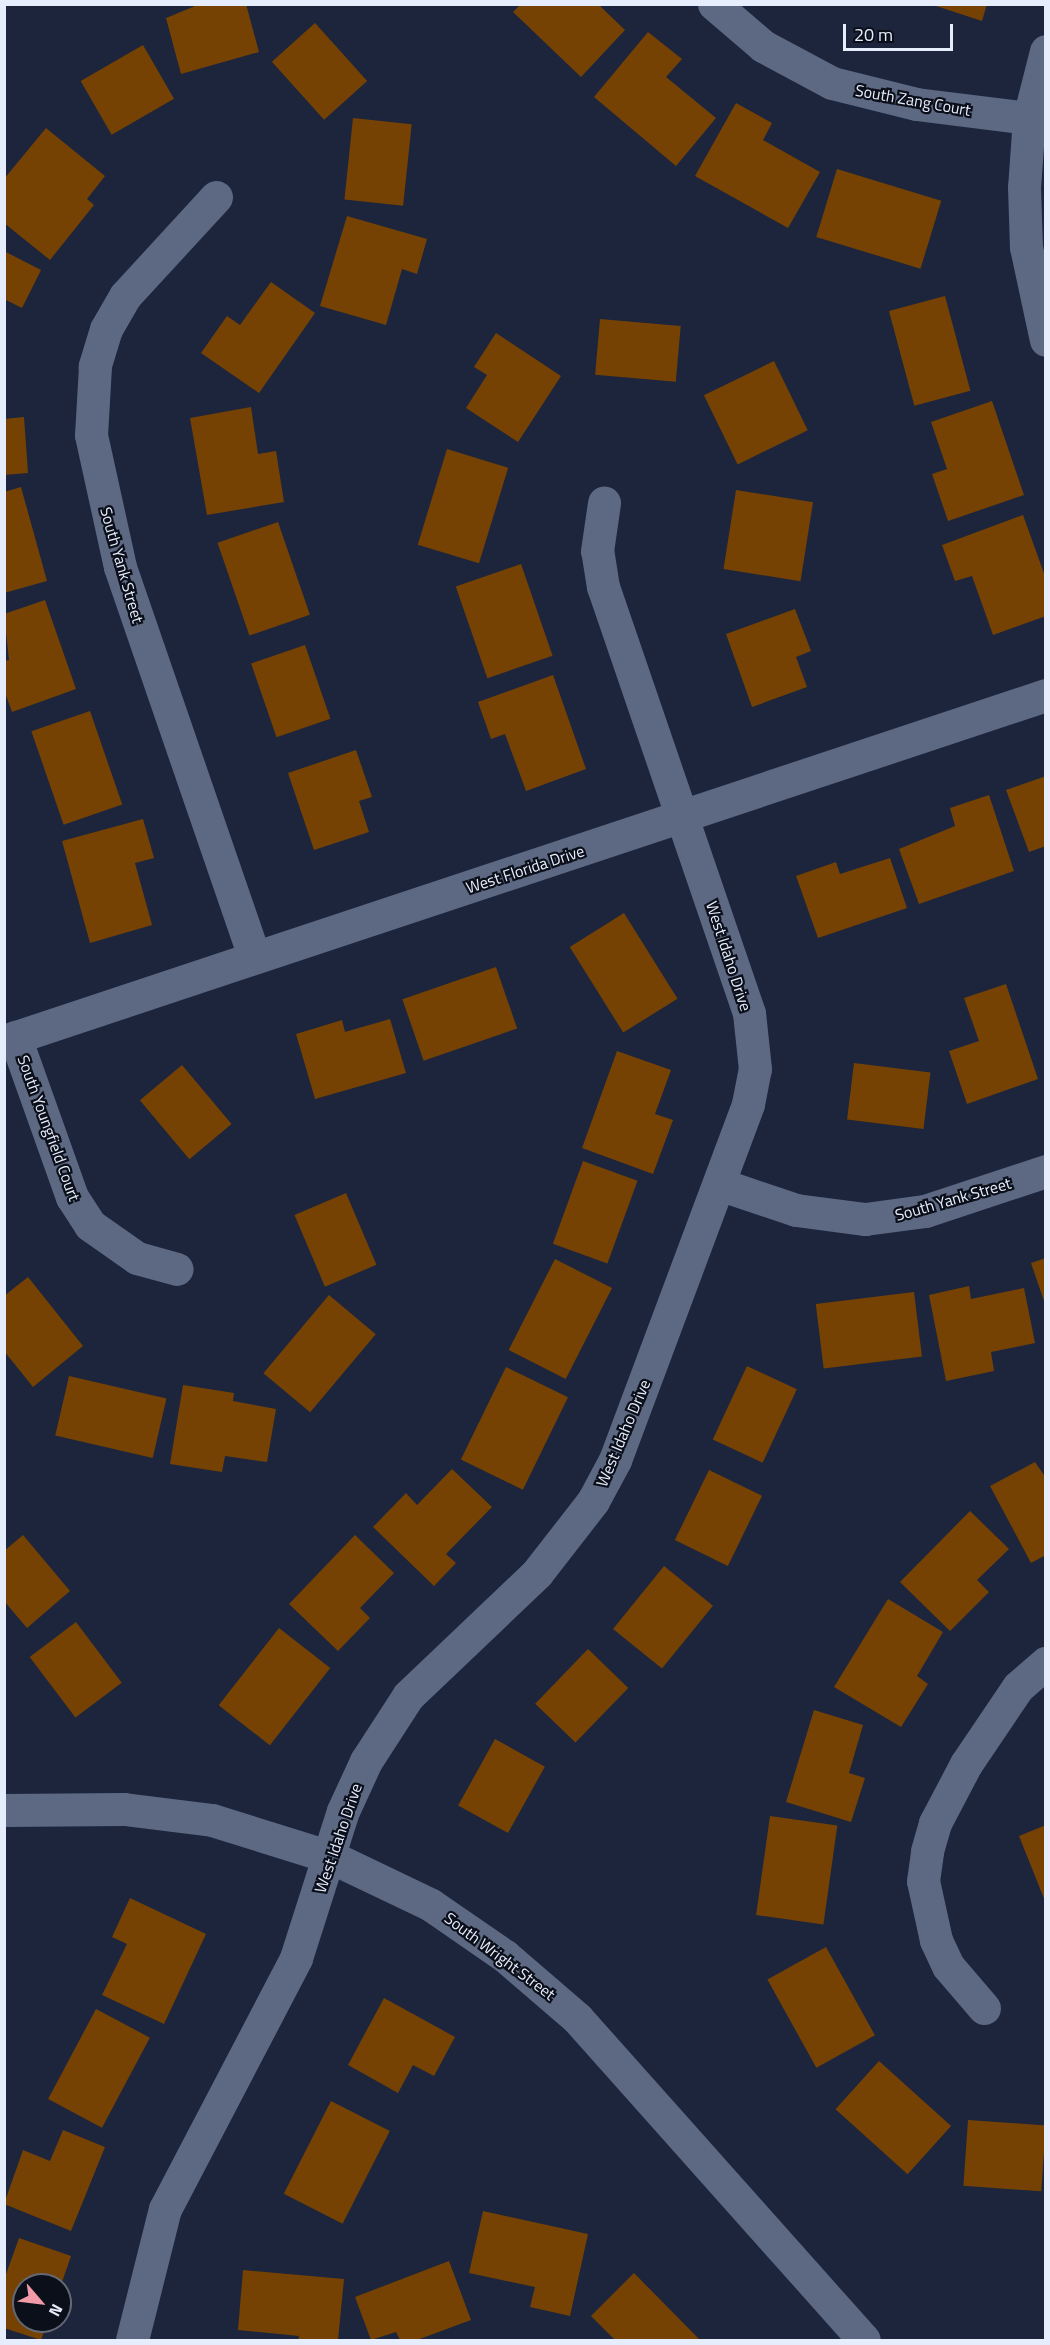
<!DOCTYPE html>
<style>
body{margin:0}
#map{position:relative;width:1050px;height:2345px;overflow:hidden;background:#1c253c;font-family:"Titillium Web",sans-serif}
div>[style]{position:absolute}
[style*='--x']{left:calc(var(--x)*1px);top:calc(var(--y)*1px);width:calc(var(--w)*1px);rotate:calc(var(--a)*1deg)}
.building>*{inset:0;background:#754203;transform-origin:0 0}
.minor>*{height:33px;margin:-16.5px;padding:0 16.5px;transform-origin:16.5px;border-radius:16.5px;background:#5d6983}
span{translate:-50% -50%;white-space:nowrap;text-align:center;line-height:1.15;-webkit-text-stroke:4.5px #0b0f19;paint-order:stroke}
.street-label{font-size:16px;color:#e6edfd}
.frame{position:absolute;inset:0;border:6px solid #e6edfd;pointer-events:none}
.north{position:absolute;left:12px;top:2273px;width:60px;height:60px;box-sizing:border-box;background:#0b0f19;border:2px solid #636874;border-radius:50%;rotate:118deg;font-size:16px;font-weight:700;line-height:24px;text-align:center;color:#e6edfd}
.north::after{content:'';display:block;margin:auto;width:21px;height:27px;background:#f39aa9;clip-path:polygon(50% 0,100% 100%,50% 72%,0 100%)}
.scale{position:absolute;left:843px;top:24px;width:110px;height:27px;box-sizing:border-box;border:3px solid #e6edfd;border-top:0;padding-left:8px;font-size:18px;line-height:21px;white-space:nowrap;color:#e6edfd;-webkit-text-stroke:4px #0b0f19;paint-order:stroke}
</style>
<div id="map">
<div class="building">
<i style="clip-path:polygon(200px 4px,246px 4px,259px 52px,181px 74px,166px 18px)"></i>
<i style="clip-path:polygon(930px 4px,987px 4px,982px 21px)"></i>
<i style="clip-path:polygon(520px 5px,599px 5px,625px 30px,581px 77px,513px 12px)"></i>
<i style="left:315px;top:23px;width:78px;height:58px;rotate:48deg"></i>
<i style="clip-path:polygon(648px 32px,682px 59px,666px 77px,716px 118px,676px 166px,594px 97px)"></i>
<i style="left:143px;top:45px;width:62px;height:72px;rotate:60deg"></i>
<i style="clip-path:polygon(736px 103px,772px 123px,763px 140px,820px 172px,788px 228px,695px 176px)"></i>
<i style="left:353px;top:118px;width:59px;height:82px;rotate:6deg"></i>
<i style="clip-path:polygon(46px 128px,105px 176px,87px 199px,94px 205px,50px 260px,4px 223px,4px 179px)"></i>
<i style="left:837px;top:169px;width:109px;height:71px;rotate:17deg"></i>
<i style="clip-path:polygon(347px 216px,427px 239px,417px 274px,402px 269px,386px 325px,320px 306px)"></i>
<i style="clip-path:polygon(4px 251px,41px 270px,22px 308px,4px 299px)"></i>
<i style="clip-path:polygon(271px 282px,315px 313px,259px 393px,201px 353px,227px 316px,240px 325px)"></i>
<i style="left:945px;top:296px;width:98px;height:58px;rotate:75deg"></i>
<i style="left:600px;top:319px;width:81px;height:56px;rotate:5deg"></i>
<i style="clip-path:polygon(496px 333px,561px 376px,518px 442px,466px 408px,487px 375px,474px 367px)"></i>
<i style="left:774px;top:361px;width:77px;height:78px;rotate:64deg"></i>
<i style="clip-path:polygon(992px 401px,1024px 495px,948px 521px,932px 474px,947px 469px,931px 422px)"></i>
<i style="clip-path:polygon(251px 407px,258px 454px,276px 451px,284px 502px,207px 515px,190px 418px)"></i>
<i style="clip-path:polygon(24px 417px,28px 473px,4px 475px,4px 419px)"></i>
<i style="left:447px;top:449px;width:64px;height:100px;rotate:17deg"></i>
<i style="clip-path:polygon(21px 487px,47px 581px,4px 593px,4px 492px)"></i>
<i style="left:736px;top:490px;width:78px;height:80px;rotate:9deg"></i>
<i style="clip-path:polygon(1023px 515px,1046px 579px,1046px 616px,993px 635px,972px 576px,955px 581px,942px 545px)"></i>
<i style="left:278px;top:522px;width:98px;height:64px;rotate:71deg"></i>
<i style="left:521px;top:564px;width:97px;height:69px;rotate:71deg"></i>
<i style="clip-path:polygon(45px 600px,76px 689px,12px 712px,4px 690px,4px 661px,9px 660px,4px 614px)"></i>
<i style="clip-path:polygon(795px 609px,811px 651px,796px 657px,807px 687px,752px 707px,726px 634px)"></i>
<i style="left:305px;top:645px;width:78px;height:57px;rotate:71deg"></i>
<i style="clip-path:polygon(553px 675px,586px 769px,526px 791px,505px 734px,491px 739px,478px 702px)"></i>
<i style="left:90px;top:711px;width:99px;height:62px;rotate:71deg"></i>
<i style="clip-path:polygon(356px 750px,372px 797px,359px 801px,369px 832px,314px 850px,288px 773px)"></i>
<i style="clip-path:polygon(1046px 776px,1046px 846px,1029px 852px,1006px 790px)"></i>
<i style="clip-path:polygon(989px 795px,1014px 871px,919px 904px,899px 849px,955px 826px,950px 808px)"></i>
<i style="clip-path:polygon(143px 819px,154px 858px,135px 863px,152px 925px,90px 943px,62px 841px)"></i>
<i style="clip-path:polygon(890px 858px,907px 908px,818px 938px,796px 876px,836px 862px,840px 874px)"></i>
<i style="left:624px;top:913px;width:101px;height:64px;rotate:58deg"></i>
<i style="left:496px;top:967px;width:65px;height:99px;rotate:71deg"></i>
<i style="clip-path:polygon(1006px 984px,1038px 1079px,967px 1104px,949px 1051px,979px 1041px,964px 998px)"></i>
<i style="clip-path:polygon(390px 1019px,406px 1073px,315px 1099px,296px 1034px,342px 1020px,345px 1032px)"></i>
<i style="clip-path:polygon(617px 1051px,671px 1070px,655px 1114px,673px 1120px,653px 1174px,582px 1148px)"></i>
<i style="left:854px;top:1063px;width:77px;height:57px;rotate:7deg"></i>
<i style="left:182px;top:1065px;width:77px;height:55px;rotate:50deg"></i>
<i style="left:583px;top:1161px;width:58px;height:88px;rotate:20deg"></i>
<i style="left:346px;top:1193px;width:78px;height:56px;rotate:67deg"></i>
<i style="clip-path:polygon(1046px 1258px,1046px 1304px,1045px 1304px,1031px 1263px)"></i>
<i style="left:555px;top:1259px;width:64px;height:102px;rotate:27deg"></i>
<i style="clip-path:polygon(28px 1277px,83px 1346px,33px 1387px,4px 1351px,4px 1296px)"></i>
<i style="clip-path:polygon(969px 1286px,971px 1299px,1024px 1288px,1035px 1343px,991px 1352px,994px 1371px,946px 1381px,929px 1295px)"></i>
<i style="left:914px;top:1292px;width:65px;height:99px;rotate:83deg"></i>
<i style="left:329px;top:1295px;width:61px;height:102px;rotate:40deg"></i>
<i style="left:747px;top:1366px;width:55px;height:81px;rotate:25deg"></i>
<i style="left:506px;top:1367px;width:69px;height:103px;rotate:26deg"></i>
<i style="left:69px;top:1376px;width:100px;height:61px;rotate:13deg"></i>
<i style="clip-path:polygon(183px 1385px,234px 1393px,233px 1401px,276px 1409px,267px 1462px,225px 1456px,222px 1472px,170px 1464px)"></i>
<i style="clip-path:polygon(1035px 1462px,1046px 1478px,1046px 1555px,1031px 1563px,990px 1486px)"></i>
<i style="clip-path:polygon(452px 1469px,492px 1507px,446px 1554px,456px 1563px,434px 1586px,373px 1527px,406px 1493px,417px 1505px)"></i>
<i style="left:709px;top:1470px;width:59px;height:78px;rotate:26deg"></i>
<i style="clip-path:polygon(970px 1511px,1009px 1549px,977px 1580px,989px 1592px,950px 1631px,900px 1582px)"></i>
<i style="clip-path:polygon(23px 1535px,70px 1591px,27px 1628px,4px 1601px,4px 1551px)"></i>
<i style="clip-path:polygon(355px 1535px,394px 1573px,360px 1608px,370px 1618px,338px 1651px,289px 1604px)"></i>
<i style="left:664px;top:1566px;width:63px;height:81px;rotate:39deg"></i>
<i style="clip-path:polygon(888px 1599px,943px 1632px,917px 1676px,928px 1684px,901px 1727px,834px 1687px)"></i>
<i style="left:76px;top:1622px;width:76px;height:58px;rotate:53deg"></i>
<i style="left:279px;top:1628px;width:65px;height:98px;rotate:38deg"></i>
<i style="left:588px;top:1649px;width:56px;height:76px;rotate:44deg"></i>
<i style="clip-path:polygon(814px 1710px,863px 1725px,849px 1773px,865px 1778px,851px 1822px,786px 1802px)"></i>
<i style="left:495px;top:1739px;width:57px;height:76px;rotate:29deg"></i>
<i style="left:770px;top:1816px;width:68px;height:100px;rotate:8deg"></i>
<i style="clip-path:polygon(1046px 1825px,1046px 1901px,1045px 1901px,1019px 1836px)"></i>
<i style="clip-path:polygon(130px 1898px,206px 1934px,164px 2024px,102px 1995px,127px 1944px,112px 1937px)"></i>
<i style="left:826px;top:1947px;width:101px;height:67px;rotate:61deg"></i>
<i style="clip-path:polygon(384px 1998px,455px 2037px,434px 2076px,413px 2065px,398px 2093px,348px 2065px)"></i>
<i style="left:96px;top:2009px;width:61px;height:102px;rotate:28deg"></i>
<i style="left:879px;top:2061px;width:97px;height:65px;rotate:42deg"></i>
<i style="left:331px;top:2101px;width:66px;height:104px;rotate:27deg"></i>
<i style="left:968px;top:2120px;width:78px;height:66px;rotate:4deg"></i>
<i style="clip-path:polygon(63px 2130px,105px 2147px,71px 2231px,4px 2204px,23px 2150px,50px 2161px)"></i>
<i style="clip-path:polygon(483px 2211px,588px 2234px,570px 2316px,530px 2307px,535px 2287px,469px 2273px)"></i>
<i style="clip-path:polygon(19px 2238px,71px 2256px,61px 2285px,24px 2285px,24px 2321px,48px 2321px,41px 2340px,4px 2328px,4px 2280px)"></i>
<i style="clip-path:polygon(449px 2261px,471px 2320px,417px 2340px,400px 2340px,396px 2332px,371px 2340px,355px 2297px)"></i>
<i style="clip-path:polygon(243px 2270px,344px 2279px,338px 2340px,298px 2340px,299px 2336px,238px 2330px)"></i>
<i style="clip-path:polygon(634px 2273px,700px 2340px,615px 2340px,591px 2316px)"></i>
</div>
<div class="minor">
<i style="--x:714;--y:4;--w:65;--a:40.6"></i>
<i style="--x:763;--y:46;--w:78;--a:28.2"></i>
<i style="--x:832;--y:83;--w:87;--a:14"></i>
<i style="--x:916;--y:104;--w:114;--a:7.1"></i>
<i style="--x:1046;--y:51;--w:69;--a:104.2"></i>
<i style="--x:1029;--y:118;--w:69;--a:94.1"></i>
<i style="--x:1024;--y:187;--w:60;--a:88.1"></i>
<i style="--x:1026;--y:247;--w:95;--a:77.9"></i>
<i style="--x:216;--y:197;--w:134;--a:132.6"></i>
<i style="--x:125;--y:296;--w:38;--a:120"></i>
<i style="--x:106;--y:329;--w:39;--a:107"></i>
<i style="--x:95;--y:366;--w:69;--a:93.3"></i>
<i style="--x:91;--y:435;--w:135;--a:77.6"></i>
<i style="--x:120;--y:567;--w:412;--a:71"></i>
<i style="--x:15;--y:1037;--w:170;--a:70.4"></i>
<i style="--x:72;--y:1197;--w:33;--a:57"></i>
<i style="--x:90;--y:1225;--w:57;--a:35.1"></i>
<i style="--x:137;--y:1258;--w:41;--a:15.4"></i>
<i style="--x:4;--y:1041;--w:1098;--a:-18.37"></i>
<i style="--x:719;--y:1184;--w:81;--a:18.7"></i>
<i style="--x:796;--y:1210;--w:70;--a:7.4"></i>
<i style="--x:865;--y:1219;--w:61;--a:-7.6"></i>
<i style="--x:925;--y:1211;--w:127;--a:-18.3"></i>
<i style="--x:4;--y:1810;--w:120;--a:-0.5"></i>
<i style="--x:124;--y:1809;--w:89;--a:7.1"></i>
<i style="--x:212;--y:1820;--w:125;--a:17.3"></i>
<i style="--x:331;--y:1857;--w:111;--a:25.6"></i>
<i style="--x:431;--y:1905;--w:90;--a:34.6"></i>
<i style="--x:505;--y:1956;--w:95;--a:40.7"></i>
<i style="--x:577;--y:2018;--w:431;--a:48.3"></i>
<i style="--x:984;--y:2008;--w:55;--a:-130.6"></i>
<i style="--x:948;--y:1966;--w:29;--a:-115"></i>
<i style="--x:936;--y:1940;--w:60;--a:-102.4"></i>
<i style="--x:923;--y:1881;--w:30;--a:-82"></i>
<i style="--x:927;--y:1851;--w:29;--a:-74"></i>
<i style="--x:935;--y:1823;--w:67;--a:-62.3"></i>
<i style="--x:966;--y:1764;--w:93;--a:-56"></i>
<i style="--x:1018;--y:1687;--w:37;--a:-41"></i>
<i style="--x:132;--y:2340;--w:135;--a:-75.9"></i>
<i style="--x:165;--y:2209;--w:283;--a:-62.4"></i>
<i style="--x:296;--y:1958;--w:154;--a:-72.3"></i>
<i style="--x:343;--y:1811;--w:55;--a:-65.3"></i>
<i style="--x:366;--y:1761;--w:77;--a:-57.1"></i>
<i style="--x:408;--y:1696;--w:178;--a:-43.6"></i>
<i style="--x:537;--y:1573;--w:91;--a:-52.1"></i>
<i style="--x:593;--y:1501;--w:47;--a:-61.8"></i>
<i style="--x:615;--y:1460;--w:380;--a:-69.5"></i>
<i style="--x:748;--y:1104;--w:36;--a:-79"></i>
<i style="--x:755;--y:1069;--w:56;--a:-96.1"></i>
<i style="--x:749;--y:1013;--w:450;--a:-108.9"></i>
<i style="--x:603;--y:587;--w:36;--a:-99"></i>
<i style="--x:597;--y:551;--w:49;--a:-81.7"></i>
</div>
<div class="street-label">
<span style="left:913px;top:100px;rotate:10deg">South Zang Court</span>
<span style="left:122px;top:565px;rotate:74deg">South Yank Street</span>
<span style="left:525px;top:869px;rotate:-18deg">West Florida Drive</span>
<span style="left:729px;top:956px;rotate:72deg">West Idaho Drive</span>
<span style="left:49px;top:1128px;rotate:70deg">South Youngfield Court</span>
<span style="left:953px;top:1199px;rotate:-16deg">South Yank Street</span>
<span style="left:623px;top:1433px;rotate:-67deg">West Idaho Drive</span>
<span style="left:338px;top:1838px;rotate:-71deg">West Idaho Drive</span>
<span style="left:500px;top:1956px;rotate:37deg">South Wright Street</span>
</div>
<div class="frame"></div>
<div class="north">N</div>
<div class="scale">20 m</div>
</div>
